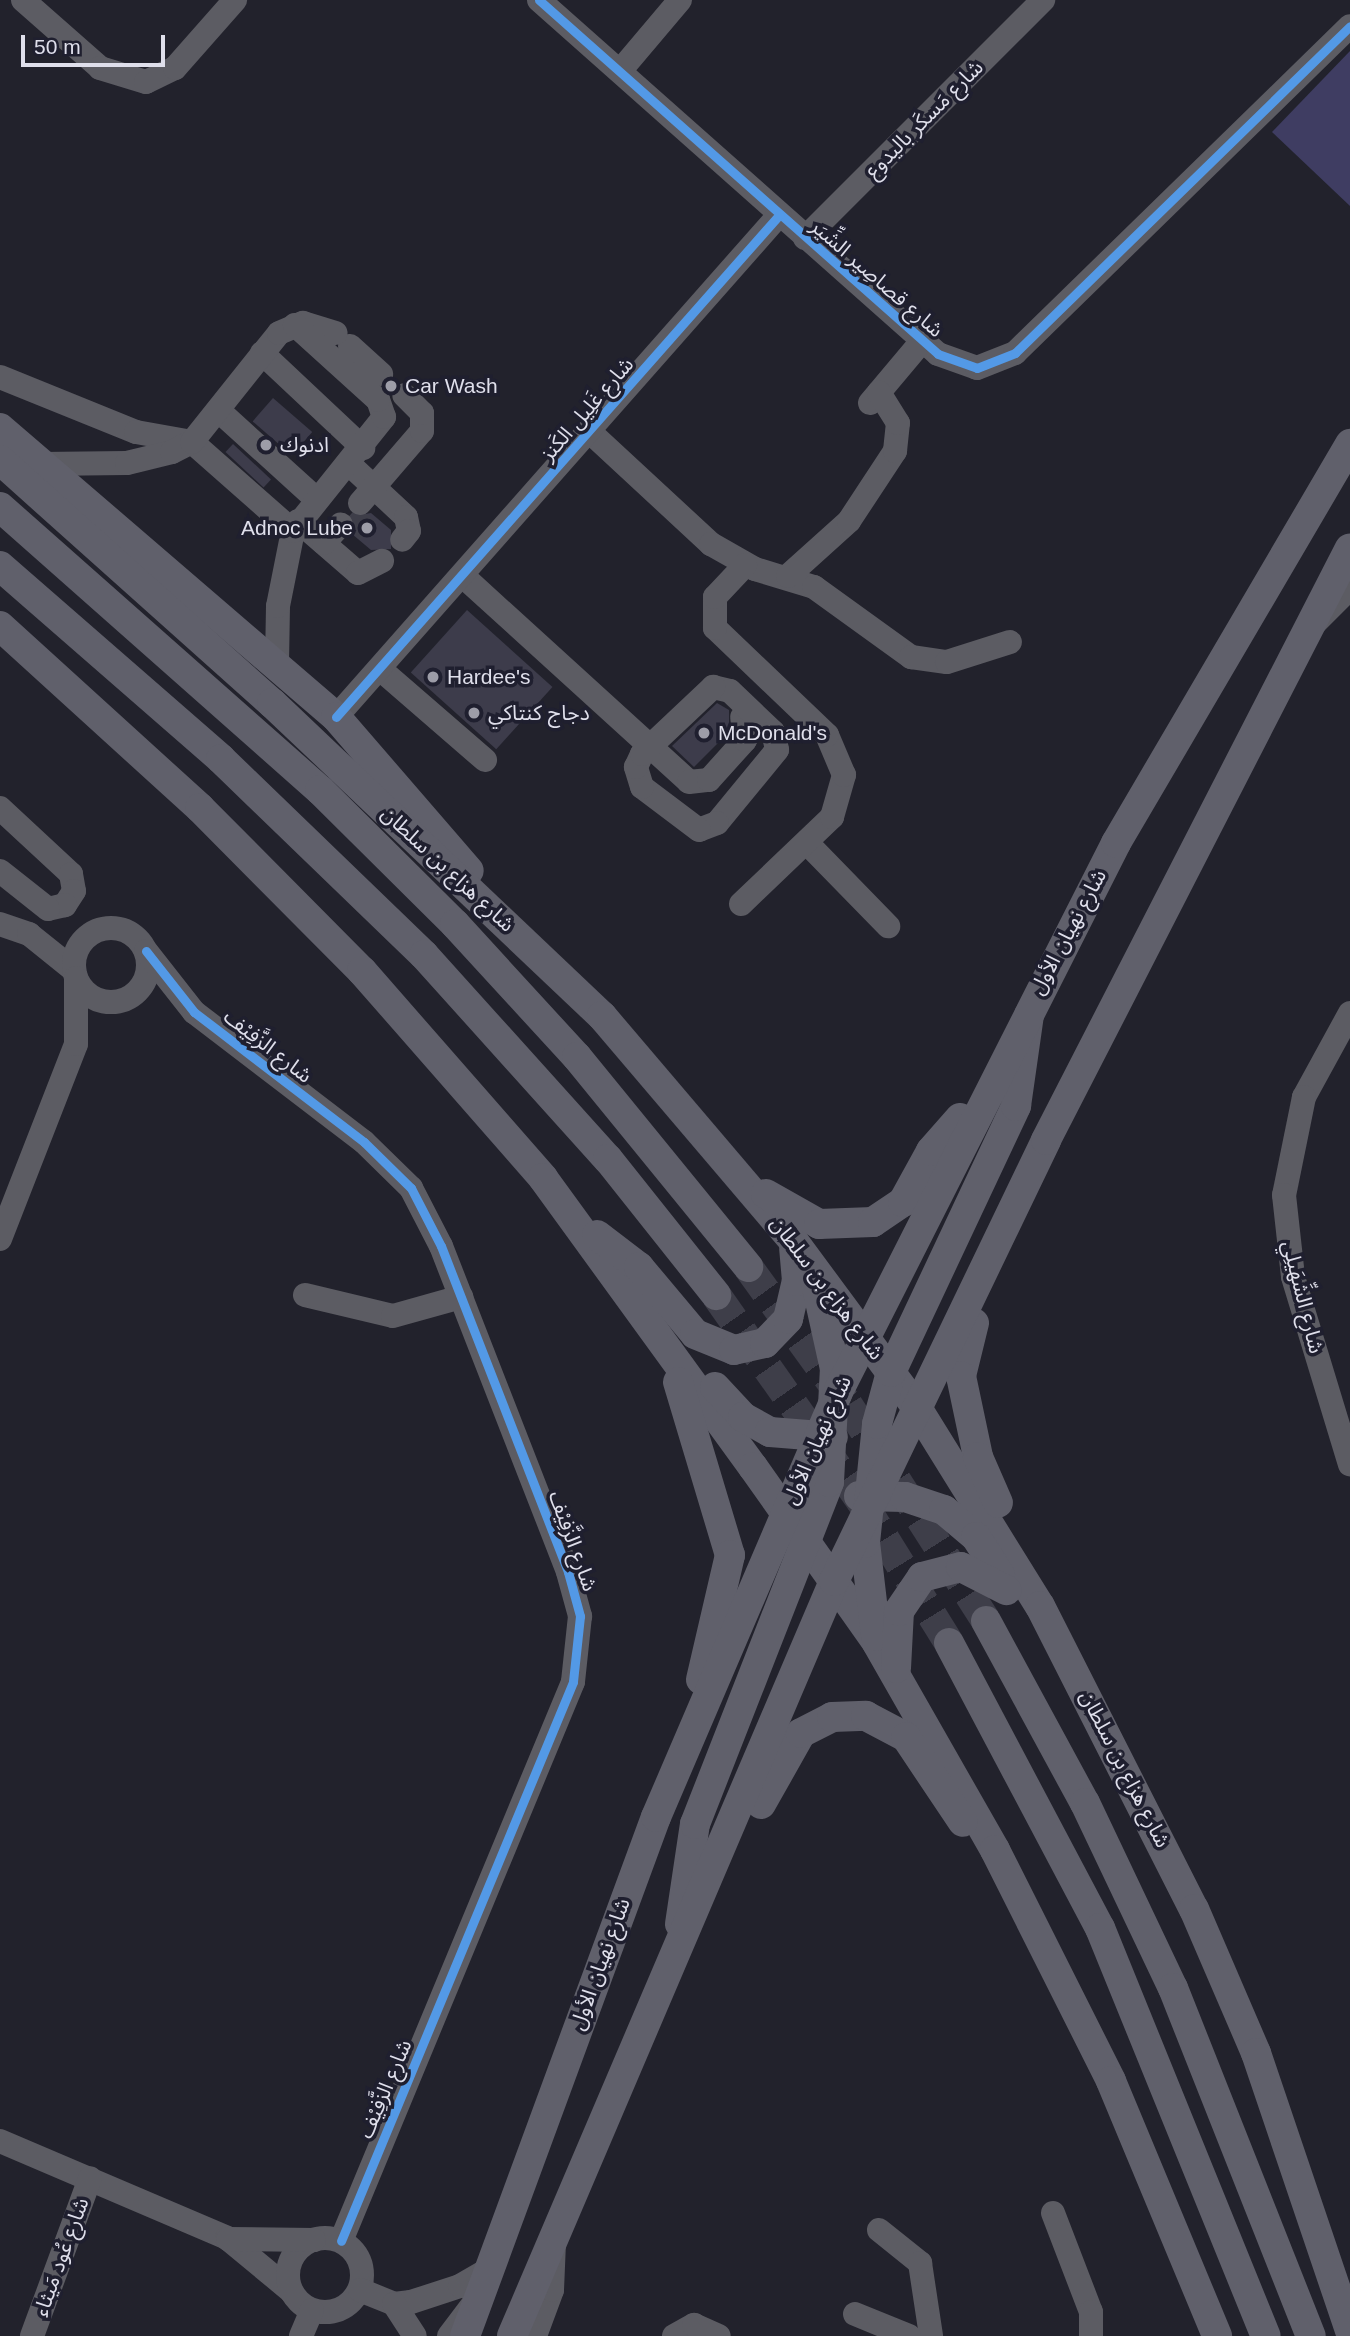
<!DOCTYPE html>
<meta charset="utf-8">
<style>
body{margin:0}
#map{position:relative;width:1350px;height:2336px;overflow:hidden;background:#22222c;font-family:Helvetica,"Noto Sans Arabic",sans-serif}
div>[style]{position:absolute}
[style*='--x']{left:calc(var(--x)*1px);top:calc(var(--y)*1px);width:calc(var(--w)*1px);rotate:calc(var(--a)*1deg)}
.green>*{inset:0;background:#3f3d62}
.building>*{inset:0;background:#3d3c4b;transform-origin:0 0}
.minor-tunnel>*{height:24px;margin-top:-12px;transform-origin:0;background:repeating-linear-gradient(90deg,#3e3e49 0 24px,transparent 0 36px)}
.major-tunnel>*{height:30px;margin-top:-15px;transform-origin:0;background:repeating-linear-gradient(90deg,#3e3e49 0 30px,transparent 0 45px)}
.minor>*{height:24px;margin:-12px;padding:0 12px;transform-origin:12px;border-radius:12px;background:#5c5c63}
.minor>.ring{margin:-12px;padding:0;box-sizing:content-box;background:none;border:24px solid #5c5c63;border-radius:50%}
.major>*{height:30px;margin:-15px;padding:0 15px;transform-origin:15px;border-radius:15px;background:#60606b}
.cycleway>*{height:9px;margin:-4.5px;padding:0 4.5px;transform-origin:4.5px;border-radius:4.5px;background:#5399e6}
.dots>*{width:19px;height:19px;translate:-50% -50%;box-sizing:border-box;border:4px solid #1f1f2f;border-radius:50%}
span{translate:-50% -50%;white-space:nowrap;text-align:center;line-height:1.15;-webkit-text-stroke:7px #1f1f2f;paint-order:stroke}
.street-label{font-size:21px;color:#dfdfeb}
.poi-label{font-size:21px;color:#dfdfeb}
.left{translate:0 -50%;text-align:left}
.right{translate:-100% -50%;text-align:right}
.scale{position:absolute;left:21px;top:35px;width:144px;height:32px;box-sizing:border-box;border:4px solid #dfdfeb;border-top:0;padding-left:9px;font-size:21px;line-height:24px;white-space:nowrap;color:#dfdfeb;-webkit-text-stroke:5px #1f1f2f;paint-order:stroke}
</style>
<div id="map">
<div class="green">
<i style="clip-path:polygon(1350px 51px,1350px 206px,1272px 132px)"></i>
</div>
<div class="building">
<i style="left:273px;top:398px;width:52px;height:31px;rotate:41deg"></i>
<i style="left:233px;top:444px;width:52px;height:11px;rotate:43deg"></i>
<i style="clip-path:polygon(371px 513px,391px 530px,391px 549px,371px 550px,352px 534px,353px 516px)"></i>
<i style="left:467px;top:610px;width:115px;height:84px;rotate:42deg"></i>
<i style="clip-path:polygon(717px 703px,729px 710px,729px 732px,694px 767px,672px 746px)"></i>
</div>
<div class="minor-tunnel">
<i style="--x:351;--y:532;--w:28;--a:-48"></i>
</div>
<div class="major-tunnel">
<i style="--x:748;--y:1267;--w:170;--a:54.1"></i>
<i style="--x:848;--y:1405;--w:256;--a:57.4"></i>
<i style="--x:716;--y:1295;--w:252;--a:54.9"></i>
<i style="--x:861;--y:1501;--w:167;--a:58.2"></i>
</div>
<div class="minor">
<i style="--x:23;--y:0;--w:103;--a:41.4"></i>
<i style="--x:100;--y:68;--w:48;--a:16.9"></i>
<i style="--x:146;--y:82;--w:32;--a:-26"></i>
<i style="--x:175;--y:68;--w:91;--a:-48.6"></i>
<i style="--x:539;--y:0;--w:533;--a:41.58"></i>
<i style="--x:938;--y:354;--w:41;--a:19.7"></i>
<i style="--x:977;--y:368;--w:41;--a:-21.5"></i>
<i style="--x:1015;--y:353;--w:468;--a:-44.3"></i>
<i style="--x:620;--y:71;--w:93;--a:-49.8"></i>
<i style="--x:805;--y:238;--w:337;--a:-45"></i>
<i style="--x:350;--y:346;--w:42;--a:42.1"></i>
<i style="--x:262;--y:353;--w:139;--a:43.2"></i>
<i style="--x:0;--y:377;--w:147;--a:22"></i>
<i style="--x:136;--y:432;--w:57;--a:10.1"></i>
<i style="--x:192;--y:442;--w:135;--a:41.4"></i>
<i style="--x:870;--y:403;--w:81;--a:-50"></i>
<i style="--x:218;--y:410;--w:131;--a:42.2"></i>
<i style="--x:590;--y:432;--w:165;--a:42.8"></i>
<i style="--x:711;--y:544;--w:51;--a:29.6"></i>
<i style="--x:755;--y:569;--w:62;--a:17"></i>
<i style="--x:814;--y:587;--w:120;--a:35.8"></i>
<i style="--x:911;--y:657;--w:36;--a:8"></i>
<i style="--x:947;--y:662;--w:66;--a:-17.6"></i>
<i style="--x:348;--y:463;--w:79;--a:43"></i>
<i style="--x:406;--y:517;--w:14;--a:78"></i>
<i style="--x:409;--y:531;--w:11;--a:128"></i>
<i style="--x:41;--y:464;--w:86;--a:-0.7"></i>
<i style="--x:127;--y:463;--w:46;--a:-13.7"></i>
<i style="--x:172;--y:452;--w:22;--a:-27"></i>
<i style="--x:192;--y:442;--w:139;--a:-51.4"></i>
<i style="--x:279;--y:333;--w:26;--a:-23"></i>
<i style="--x:303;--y:323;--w:34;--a:17"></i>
<i style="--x:360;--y:503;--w:95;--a:-49.3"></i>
<i style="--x:422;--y:431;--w:18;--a:-90"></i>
<i style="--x:422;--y:413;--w:25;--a:-135"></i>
<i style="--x:298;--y:521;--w:79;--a:40.9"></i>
<i style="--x:358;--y:573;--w:27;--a:-27"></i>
<i style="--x:324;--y:543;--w:25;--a:-48"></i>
<i style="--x:788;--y:576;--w:82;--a:-42"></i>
<i style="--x:849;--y:521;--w:84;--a:-56.7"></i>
<i style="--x:895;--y:451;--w:28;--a:-84"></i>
<i style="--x:898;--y:423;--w:36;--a:-122"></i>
<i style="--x:464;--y:577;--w:304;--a:42.3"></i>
<i style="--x:689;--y:782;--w:20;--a:-6"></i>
<i style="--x:709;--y:780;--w:54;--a:-48"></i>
<i style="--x:745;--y:740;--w:23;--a:-97"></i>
<i style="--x:1316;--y:622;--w:48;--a:-45"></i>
<i style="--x:277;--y:663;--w:57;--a:-89"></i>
<i style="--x:278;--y:606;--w:76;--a:-78.7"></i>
<i style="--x:293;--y:531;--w:146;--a:-51.4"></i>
<i style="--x:384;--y:417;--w:18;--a:-109"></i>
<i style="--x:378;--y:400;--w:112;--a:-137.9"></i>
<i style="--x:380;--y:669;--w:139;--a:40.9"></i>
<i style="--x:713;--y:687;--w:17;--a:13"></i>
<i style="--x:730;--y:691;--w:59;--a:43.6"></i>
<i style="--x:773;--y:732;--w:18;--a:77"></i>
<i style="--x:777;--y:750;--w:94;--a:129.4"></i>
<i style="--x:717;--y:823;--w:19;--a:159"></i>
<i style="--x:699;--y:830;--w:71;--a:-143"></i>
<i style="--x:642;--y:787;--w:21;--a:-107"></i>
<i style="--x:636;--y:767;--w:14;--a:-65"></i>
<i style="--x:642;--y:754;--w:98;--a:-43.3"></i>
<i style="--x:336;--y:717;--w:670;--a:-48.57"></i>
<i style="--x:0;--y:808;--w:97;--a:42.9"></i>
<i style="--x:71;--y:874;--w:17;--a:80"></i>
<i style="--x:74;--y:891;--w:17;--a:123"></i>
<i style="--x:65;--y:905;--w:17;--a:167"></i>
<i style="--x:48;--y:909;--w:61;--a:-141.6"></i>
<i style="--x:808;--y:844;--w:115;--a:45.7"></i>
<i style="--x:741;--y:904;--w:126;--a:-43.7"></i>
<i style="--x:832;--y:817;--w:44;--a:-74.1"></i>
<i style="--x:844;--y:775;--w:43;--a:-113"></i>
<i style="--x:827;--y:735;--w:155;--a:-136.3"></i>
<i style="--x:715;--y:628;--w:31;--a:-90"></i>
<i style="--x:715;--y:597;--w:44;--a:-46.8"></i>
<i style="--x:0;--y:924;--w:31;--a:19"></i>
<i style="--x:29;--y:934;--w:58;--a:38.7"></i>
<i class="ring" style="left:74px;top:928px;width:50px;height:50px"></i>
<i style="--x:146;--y:951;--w:78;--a:51.8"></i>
<i style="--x:194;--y:1012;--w:214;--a:37.4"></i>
<i style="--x:364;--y:1142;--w:66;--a:44.4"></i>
<i style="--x:411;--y:1188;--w:65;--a:62.7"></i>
<i style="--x:441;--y:1246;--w:350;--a:68.7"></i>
<i style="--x:568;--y:1572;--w:46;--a:74.7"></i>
<i style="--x:580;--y:1616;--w:66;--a:96.1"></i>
<i style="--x:573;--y:1682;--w:605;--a:112.54"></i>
<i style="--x:1350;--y:1013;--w:96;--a:118.7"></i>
<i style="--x:1304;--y:1097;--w:100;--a:101.5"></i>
<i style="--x:1284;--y:1195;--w:82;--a:83.7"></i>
<i style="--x:1293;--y:1277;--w:196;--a:73.1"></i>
<i style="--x:0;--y:1239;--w:209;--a:-68.7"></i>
<i style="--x:76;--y:1044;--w:66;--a:-90"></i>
<i style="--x:305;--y:1295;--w:90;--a:13.4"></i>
<i style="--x:393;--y:1316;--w:71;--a:-15.6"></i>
<i style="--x:0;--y:2141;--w:247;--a:23.1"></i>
<i style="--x:227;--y:2238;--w:83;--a:39.6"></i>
<i style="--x:1053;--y:2213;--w:106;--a:69"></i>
<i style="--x:1091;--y:2312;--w:24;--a:90"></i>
<i style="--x:879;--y:2230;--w:53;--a:38.8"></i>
<i style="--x:920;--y:2263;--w:74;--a:81.4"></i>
<i class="ring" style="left:288px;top:2238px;width:50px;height:50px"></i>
<i style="--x:228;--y:2239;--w:86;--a:0.7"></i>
<i style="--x:360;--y:2290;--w:37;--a:22"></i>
<i style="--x:394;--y:2304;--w:17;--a:-7"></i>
<i style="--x:411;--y:2302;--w:52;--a:-18.1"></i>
<i style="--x:460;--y:2286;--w:34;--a:-30"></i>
<i style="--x:394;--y:2304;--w:38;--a:57"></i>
<i style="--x:855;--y:2314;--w:58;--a:22.2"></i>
<i style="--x:32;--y:2336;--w:168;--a:-69.8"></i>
<i style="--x:301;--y:2336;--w:28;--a:-67"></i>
<i style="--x:449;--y:2336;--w:38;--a:-53"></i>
<i style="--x:535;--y:2336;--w:49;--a:-69.7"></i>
<i style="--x:552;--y:2290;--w:48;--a:-87.6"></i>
<i style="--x:674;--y:2336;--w:23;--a:-29"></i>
<i style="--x:694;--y:2325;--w:27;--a:24"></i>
</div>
<div class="major">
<i style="--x:0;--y:428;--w:443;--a:40.7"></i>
<i style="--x:336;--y:717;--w:203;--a:49.2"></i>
<i style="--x:0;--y:460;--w:365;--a:41.8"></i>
<i style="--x:272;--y:703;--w:455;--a:43.5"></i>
<i style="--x:602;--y:1016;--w:293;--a:49.6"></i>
<i style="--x:792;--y:1239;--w:210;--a:53.5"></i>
<i style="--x:917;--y:1408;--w:233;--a:58.2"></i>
<i style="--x:1040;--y:1606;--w:340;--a:63.1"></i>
<i style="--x:1194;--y:1909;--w:157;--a:66.7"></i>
<i style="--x:1256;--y:2053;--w:293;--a:71.3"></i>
<i style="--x:0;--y:507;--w:427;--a:41.5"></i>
<i style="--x:320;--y:790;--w:190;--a:44.8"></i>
<i style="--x:455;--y:924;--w:180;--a:47.5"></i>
<i style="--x:577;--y:1057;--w:271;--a:50.8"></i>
<i style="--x:0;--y:566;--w:293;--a:41.1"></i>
<i style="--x:221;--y:759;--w:282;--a:44"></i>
<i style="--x:424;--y:955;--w:275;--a:48"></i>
<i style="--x:608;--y:1159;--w:174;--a:51.5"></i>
<i style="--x:0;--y:626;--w:270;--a:42.3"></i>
<i style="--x:200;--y:808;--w:230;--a:45.2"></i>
<i style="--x:362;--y:971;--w:275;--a:48.8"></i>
<i style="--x:543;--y:1178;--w:357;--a:54"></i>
<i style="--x:753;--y:1467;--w:215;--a:54.8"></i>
<i style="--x:877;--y:1643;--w:238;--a:60.3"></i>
<i style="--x:995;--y:1850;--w:258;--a:63.3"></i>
<i style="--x:1111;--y:2081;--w:276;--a:67.4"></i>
<i style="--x:766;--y:1194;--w:61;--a:29.5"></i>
<i style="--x:819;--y:1224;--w:54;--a:-2.1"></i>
<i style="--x:873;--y:1222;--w:36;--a:-34"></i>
<i style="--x:903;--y:1202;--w:58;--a:-61.2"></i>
<i style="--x:931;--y:1151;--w:44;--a:-48.7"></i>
<i style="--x:597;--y:1235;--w:53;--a:37.3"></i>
<i style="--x:639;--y:1267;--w:87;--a:50.1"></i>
<i style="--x:695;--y:1334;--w:42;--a:22.3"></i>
<i style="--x:734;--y:1350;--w:32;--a:-13"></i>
<i style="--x:765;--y:1343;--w:33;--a:-46"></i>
<i style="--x:788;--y:1319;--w:39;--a:-77"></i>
<i style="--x:797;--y:1281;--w:32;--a:-95"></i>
<i style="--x:974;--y:1323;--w:55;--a:103.8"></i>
<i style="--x:961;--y:1376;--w:83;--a:78.1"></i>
<i style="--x:978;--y:1457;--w:50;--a:66.5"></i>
<i style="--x:678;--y:1382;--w:181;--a:73.3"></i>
<i style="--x:730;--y:1555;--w:128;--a:103.1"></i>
<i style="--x:715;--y:1387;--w:41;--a:47"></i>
<i style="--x:743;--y:1417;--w:31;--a:29"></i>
<i style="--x:770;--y:1432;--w:63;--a:4.5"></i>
<i style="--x:859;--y:1496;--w:46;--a:1.2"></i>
<i style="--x:905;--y:1497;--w:41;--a:18.4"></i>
<i style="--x:944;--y:1510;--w:42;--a:40.2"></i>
<i style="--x:976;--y:1537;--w:45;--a:57.7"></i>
<i style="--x:986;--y:1621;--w:207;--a:61.5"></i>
<i style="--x:1085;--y:1803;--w:205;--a:64.6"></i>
<i style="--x:1173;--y:1988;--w:374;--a:68.4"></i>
<i style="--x:876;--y:1636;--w:94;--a:-96.7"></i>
<i style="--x:865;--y:1543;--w:120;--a:-84.2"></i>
<i style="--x:877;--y:1424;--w:54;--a:-74.9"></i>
<i style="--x:891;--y:1372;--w:294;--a:-64.8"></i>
<i style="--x:1016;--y:1106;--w:92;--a:-81.9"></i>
<i style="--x:949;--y:1643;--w:323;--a:62.1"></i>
<i style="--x:1100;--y:1928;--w:440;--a:67.9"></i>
<i style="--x:896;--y:1668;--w:57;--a:-87"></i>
<i style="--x:899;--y:1611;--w:41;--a:-55.9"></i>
<i style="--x:922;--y:1577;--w:40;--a:-14.4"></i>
<i style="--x:961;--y:1567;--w:51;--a:27.1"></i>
<i style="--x:761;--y:1804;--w:81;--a:-60.6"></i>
<i style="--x:801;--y:1733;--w:35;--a:-27"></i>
<i style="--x:832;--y:1717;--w:34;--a:-2"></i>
<i style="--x:866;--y:1716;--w:45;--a:27.7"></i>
<i style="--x:906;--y:1737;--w:102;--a:56.2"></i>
<i style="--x:680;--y:1924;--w:101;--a:-81.5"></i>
<i style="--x:695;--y:1824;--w:367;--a:-68.6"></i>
<i style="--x:829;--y:1482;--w:113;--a:-87"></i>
<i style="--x:835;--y:1369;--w:92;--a:-102.5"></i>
<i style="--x:465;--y:2336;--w:553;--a:-69.8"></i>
<i style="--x:656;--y:1817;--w:460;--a:-66.8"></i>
<i style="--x:837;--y:1394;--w:618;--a:-63.14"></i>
<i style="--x:1116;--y:843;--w:463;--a:-59.6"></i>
<i style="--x:512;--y:2336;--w:821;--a:-66.9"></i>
<i style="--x:834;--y:1581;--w:489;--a:-64.3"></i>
<i style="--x:1046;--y:1140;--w:665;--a:-62.82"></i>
</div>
<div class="cycleway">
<i style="--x:539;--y:0;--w:533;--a:41.58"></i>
<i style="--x:938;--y:354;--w:41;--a:19.7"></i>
<i style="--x:977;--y:368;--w:41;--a:-21.5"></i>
<i style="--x:1015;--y:353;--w:468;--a:-44.3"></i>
<i style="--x:336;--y:717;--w:670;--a:-48.57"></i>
<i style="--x:146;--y:951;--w:78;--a:51.8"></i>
<i style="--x:194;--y:1012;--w:214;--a:37.4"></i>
<i style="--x:364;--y:1142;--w:66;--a:44.4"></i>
<i style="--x:411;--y:1188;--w:65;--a:62.7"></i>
<i style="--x:441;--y:1246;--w:350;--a:68.7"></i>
<i style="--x:568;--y:1572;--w:46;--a:74.7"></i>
<i style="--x:580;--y:1616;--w:66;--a:96.1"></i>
<i style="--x:573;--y:1682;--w:605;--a:112.54"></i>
</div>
<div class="dots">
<i style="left:391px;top:386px;background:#9d9da8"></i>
<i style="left:266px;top:445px;background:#9d9da8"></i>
<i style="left:367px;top:528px;background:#9d9da8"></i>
<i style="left:433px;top:677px;background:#9d9da8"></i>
<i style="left:474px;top:713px;background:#9d9da8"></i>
<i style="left:704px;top:733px;background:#9d9da8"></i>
</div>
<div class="street-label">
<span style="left:924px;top:119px;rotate:-45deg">شارع مَسكَر باليدوع</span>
<span style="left:877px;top:278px;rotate:41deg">شارع قصاصِير الشِّيَر</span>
<span style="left:587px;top:409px;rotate:-49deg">شارع غَلِيل الكَنز</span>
<span style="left:448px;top:869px;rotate:43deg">شارع هزاع بن سلطان</span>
<span style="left:1068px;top:932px;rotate:-62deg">شارع نهيان الأول</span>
<span style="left:268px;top:1046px;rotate:38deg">شارع الزَّفِيْف</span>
<span style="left:827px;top:1288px;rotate:53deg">شارع هزاع بن سلطان</span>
<span style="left:1303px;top:1297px;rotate:76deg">شارع الشِّهَيلِي</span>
<span style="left:817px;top:1440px;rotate:-66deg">شارع نهيان الأول</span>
<span style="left:573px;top:1541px;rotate:70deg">شارع الزَّفِيْف</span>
<span style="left:1125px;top:1769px;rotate:63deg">شارع هزاع بن سلطان</span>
<span style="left:600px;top:1964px;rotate:-70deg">شارع نهيان الأول</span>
<span style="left:385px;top:2089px;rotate:-67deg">شارع الزَّفِيْف</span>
<span style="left:61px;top:2257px;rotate:-70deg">شارع عُود مَيثاء</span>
</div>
<div class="poi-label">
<span class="left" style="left:405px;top:386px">Car Wash</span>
<span class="left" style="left:280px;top:445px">ادنوك</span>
<span class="right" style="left:353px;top:528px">Adnoc Lube</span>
<span class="left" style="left:447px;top:677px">Hardee's</span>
<span class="left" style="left:488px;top:713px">دجاج كنتاكي</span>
<span class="left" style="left:718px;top:733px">McDonald's</span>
</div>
<div class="scale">50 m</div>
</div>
